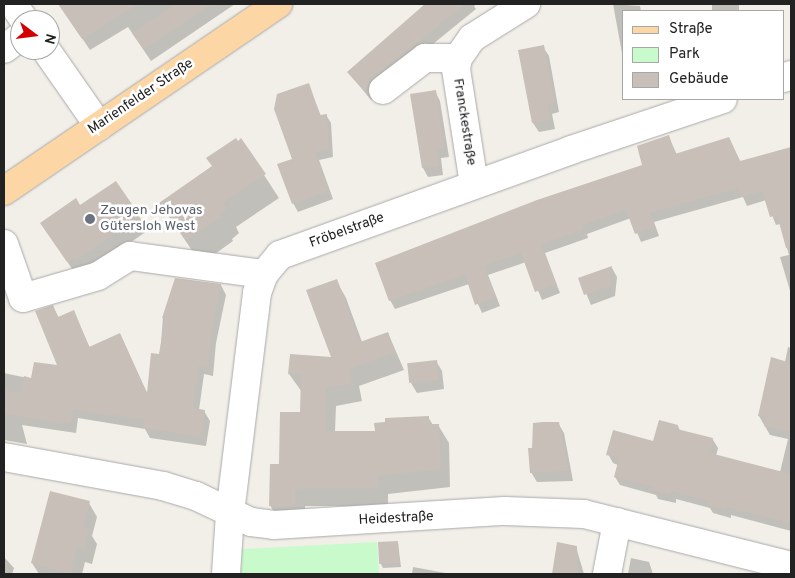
<!DOCTYPE html>
<meta charset="utf-8">
<style>
body{margin:0}
#map{position:relative;width:795px;height:578px;overflow:hidden;background:#f2efe9;font-family:Overpass,sans-serif}
div>[style]{position:absolute}
[style*='--x']{left:calc(var(--x)*1px);top:calc(var(--y)*1px);width:calc(var(--w)*1px);rotate:calc(var(--a)*1deg)}
.park>*{inset:0;background:#c8facc}
.shadow>*{inset:0;background:#0003;transform-origin:0 0}
.building>*{inset:0;background:#c7bfb8;transform-origin:0 0}
.roads{filter:drop-shadow(0 0 1px #a9a9a9) drop-shadow(0 0 1px #a9a9a9)}
.minor>*{height:28px;margin:-14px;padding:0 14px;transform-origin:14px;border-radius:14px;background:#fff}
.major>*{height:28px;margin:-14px;padding:0 14px;transform-origin:14px;border-radius:14px;background:#fcd6a4}
.dots>*{width:14px;height:14px;translate:-50% -50%;box-sizing:border-box;border:2px solid #fff;border-radius:50%}
span{translate:-50% -50%;white-space:nowrap;text-align:center;line-height:1.15;-webkit-text-stroke:5px #fff;paint-order:stroke}
.street-label{font-size:14px;color:#222}
.worship-label{font-size:14px;color:#5b616d}
.left{translate:0 -50%;text-align:left}
.frame{position:absolute;inset:0;border:5px solid #222;pointer-events:none}
.legend{position:absolute;left:622px;top:10px;width:162px;height:90px;box-sizing:border-box;background:#fff;border:1px solid #a7a7a7;margin:0;padding:6px 9px;list-style:none;font-size:15px;color:#222}
.legend li{display:flex;align-items:center;gap:10px;height:25px}
.legend b{width:25px;border:1px solid #a7a7a7}
.north{position:absolute;left:10px;top:10px;width:50px;height:50px;box-sizing:border-box;background:#fff;border:1px solid #a7a7a7;border-radius:50%;rotate:105deg;font-size:14px;font-weight:700;line-height:20px;text-align:center;color:#222}
.north::after{content:'';display:block;margin:auto;width:18px;height:22px;background:#d40000;clip-path:polygon(50% 0,100% 100%,50% 72%,0 100%)}
</style>
<div id="map">
<div class="park">
<i style="clip-path:polygon(377px 542px,379px 574px,241px 574px,242px 549px)"></i>
</div>
<div class="shadow">
<i style="clip-path:polygon(59px 4px,235px 4px,151px 61px,128px 27px,90px 50px)"></i>
<i style="clip-path:polygon(426px 4px,477px 4px,474px 6px,476px 9px,379px 88px,371px 100px,349px 73px)"></i>
<i style="clip-path:polygon(613px 4px,640px 6px,641px 11px,624px 11px,624px 64px)"></i>
<i style="left:712px;top:4px;width:27px;height:7px"></i>
<i style="clip-path:polygon(543px 47px,549px 56px,559px 112px,552px 114px,555px 129px,539px 132px,533px 123px)"></i>
<i style="clip-path:polygon(308px 84px,321px 116px,326px 115px,331px 123px,333px 157px,319px 160px,333px 199px,298px 212px,293px 203px,294px 159px)"></i>
<i style="clip-path:polygon(435px 91px,440px 101px,449px 157px,441px 158px,443px 175px,428px 177px,423px 168px)"></i>
<i style="clip-path:polygon(669px 137px,677px 155px,729px 139px,741px 163px,791px 149px,791px 294px,780px 257px,789px 255px,780px 224px,776px 225px,766px 200px,747px 206px,743px 197px,654px 222px,659px 236px,641px 242px,631px 218px,587px 234px,588px 238px,545px 253px,560px 293px,542px 300px,526px 262px,488px 275px,500px 306px,482px 313px,469px 284px,395px 309px,390px 300px,660px 160px)"></i>
<i style="clip-path:polygon(241px 140px,279px 198px,236px 227px,239px 233px,232px 239px,233px 241px,201px 264px,161px 204px,213px 167px)"></i>
<i style="clip-path:polygon(80px 207px,139px 216px,147px 231px,85px 274px,76px 275px,42px 223px)"></i>
<i style="clip-path:polygon(612px 268px,617px 277px,615px 296px,591px 305px,580px 279px)"></i>
<i style="clip-path:polygon(336px 280px,346px 298px,362px 342px,388px 333px,404px 370px,359px 386px,362px 401px,336px 406px,335px 432px,376px 433px,428px 417px,433px 425px,438px 425px,449px 443px,450px 487px,388px 494px,388px 506px,305px 506px,305px 524px,280px 523px,270px 505px,280px 466px,302px 414px,302px 392px,289px 374px,333px 359px)"></i>
<i style="clip-path:polygon(221px 285px,226px 295px,216px 343px,213px 376px,204px 374px,199px 410px,204px 411px,210px 421px,206px 446px,150px 438px,145px 429px,78px 418px,76px 433px,22px 425px,27px 444px,4px 440px,4px 373px,32px 379px,58px 367px,53px 307px,59px 318px,74px 312px,90px 348px,120px 335px,148px 395px,160px 356px,163px 317px)"></i>
<i style="clip-path:polygon(788px 347px,791px 348px,791px 531px,731px 515px,731px 518px,713px 513px,710px 508px,676px 499px,676px 503px,658px 499px,656px 495px,620px 485px,615px 477px,618px 465px,613px 463px,608px 454px,654px 443px,678px 426px,680px 431px,713px 440px,718px 448px,716px 456px,780px 472px,788px 439px,770px 435px,759px 416px,772px 359px,785px 362px)"></i>
<i style="clip-path:polygon(436px 361px,442px 371px,444px 389px,417px 393px,411px 383px)"></i>
<i style="clip-path:polygon(558px 423px,564px 433px,573px 481px,537px 482px,531px 472px,533px 449px)"></i>
<i style="clip-path:polygon(89px 503px,97px 517px,92px 536px,97px 544px,92px 564px,85px 562px,82px 574px,39px 574px,32px 563px)"></i>
<i style="clip-path:polygon(398px 543px,401px 567px,383px 568px,381px 564px)"></i>
<i style="clip-path:polygon(558px 544px,576px 547px,584px 574px,553px 574px)"></i>
<i style="clip-path:polygon(4px 557px,14px 568px,12px 574px,4px 574px)"></i>
<i style="clip-path:polygon(631px 558px,649px 562px,653px 574px,628px 574px)"></i>
<i style="clip-path:polygon(413px 567px,451px 574px,412px 574px)"></i>
</div>
<div class="building">
<i style="clip-path:polygon(58px 4px,139px 4px,82px 39px)"></i>
<i style="clip-path:polygon(176px 4px,211px 4px,144px 50px,132px 33px)"></i>
<i style="clip-path:polygon(425px 4px,465px 4px,374px 78px,364px 91px,347px 72px)"></i>
<i style="clip-path:polygon(544px 45px,555px 103px,548px 104px,550px 120px,532px 123px,518px 50px)"></i>
<i style="clip-path:polygon(309px 83px,320px 115px,327px 114px,329px 149px,315px 152px,329px 191px,292px 204px,277px 164px,292px 159px,274px 109px,277px 94px)"></i>
<i style="clip-path:polygon(436px 90px,444px 148px,436px 149px,439px 166px,422px 168px,410px 94px)"></i>
<i style="clip-path:polygon(669px 135px,675px 154px,729px 137px,740px 161px,791px 147px,791px 247px,786px 248px,777px 215px,770px 217px,762px 191px,741px 197px,738px 188px,650px 213px,655px 227px,635px 234px,626px 210px,583px 225px,584px 229px,541px 245px,556px 284px,535px 292px,521px 253px,484px 266px,496px 297px,475px 305px,465px 275px,389px 301px,375px 263px,537px 200px,642px 165px,637px 146px)"></i>
<i style="clip-path:polygon(236px 138px,238px 141px,241px 138px,266px 174px,223px 203px,227px 209px,219px 214px,221px 217px,186px 241px,159px 203px,212px 166px,206px 158px)"></i>
<i style="clip-path:polygon(116px 181px,140px 216px,76px 260px,74px 257px,67px 262px,40px 223px,76px 198px,80px 205px)"></i>
<i style="clip-path:polygon(612px 266px,610px 286px,584px 295px,578px 278px)"></i>
<i style="clip-path:polygon(175px 278px,221px 284px,211px 333px,208px 367px,199px 365px,193px 408px,205px 410px,201px 437px,144px 428px,144px 420px,73px 409px,71px 424px,4px 414px,4px 390px,21px 393px,24px 376px,31px 378px,34px 362px,57px 365px,35px 311px,53px 305px,58px 317px,74px 310px,89px 347px,120px 333px,147px 393px,151px 353px,159px 354px,165px 318px,162px 318px)"></i>
<i style="clip-path:polygon(337px 279px,360px 342px,388px 332px,395px 352px,350px 369px,352px 384px,326px 388px,326px 431px,375px 431px,374px 423px,385px 422px,385px 418px,429px 416px,429px 424px,439px 424px,441px 469px,378px 476px,379px 488px,295px 489px,295px 506px,269px 506px,270px 464px,279px 464px,280px 412px,300px 412px,301px 375px,288px 374px,290px 354px,331px 357px,306px 290px)"></i>
<i style="clip-path:polygon(771px 357px,791px 363px,791px 432px,764px 426px,766px 417px,758px 416px)"></i>
<i style="left:437px;top:360px;width:20px;height:30px;rotate:84deg"></i>
<i style="clip-path:polygon(659px 420px,678px 425px,677px 429px,713px 438px,710px 453px,791px 474px,791px 524px,727px 507px,726px 510px,707px 505px,708px 501px,672px 491px,671px 495px,652px 490px,653px 487px,614px 477px,619px 458px,606px 455px,613px 430px,653px 441px)"></i>
<i style="clip-path:polygon(543px 422px,559px 422px,569px 471px,530px 473px,528px 448px,532px 448px,533px 423px)"></i>
<i style="clip-path:polygon(50px 491px,90px 501px,83px 527px,89px 529px,84px 550px,77px 548px,71px 574px,31px 563px)"></i>
<i style="left:398px;top:541px;width:22px;height:20px;rotate:87deg"></i>
<i style="clip-path:polygon(557px 542px,577px 546px,578px 574px,552px 574px)"></i>
</div>
<div class="roads">
<div class="minor">
<i style="--x:13;--y:4;--w:19;--a:55"></i>
<i style="--x:4;--y:49;--w:20;--a:-37"></i>
<i style="--x:46;--y:50;--w:93;--a:55.1"></i>
<i style="--x:784;--y:78;--w:8;--a:-23"></i>
<i style="--x:383;--y:90;--w:53;--a:-37.3"></i>
<i style="--x:425;--y:58;--w:33;--a:0"></i>
<i style="--x:474;--y:184;--w:116;--a:-98.9"></i>
<i style="--x:456;--y:69;--w:11;--a:-80"></i>
<i style="--x:458;--y:58;--w:24;--a:-55"></i>
<i style="--x:472;--y:38;--w:64;--a:-32.2"></i>
<i style="--x:4;--y:244;--w:57;--a:70.6"></i>
<i style="--x:23;--y:298;--w:78;--a:-16.3"></i>
<i style="--x:98;--y:276;--w:38;--a:-32"></i>
<i style="--x:130;--y:256;--w:135;--a:7.7"></i>
<i style="--x:4;--y:457;--w:162;--a:10.3"></i>
<i style="--x:163;--y:486;--w:34;--a:17"></i>
<i style="--x:196;--y:496;--w:61;--a:25.3"></i>
<i style="--x:251;--y:522;--w:23;--a:7"></i>
<i style="--x:274;--y:525;--w:231;--a:-3.5"></i>
<i style="--x:505;--y:511;--w:79;--a:2.2"></i>
<i style="--x:584;--y:514;--w:213;--a:14.1"></i>
<i style="--x:226;--y:574;--w:61;--a:-86.2"></i>
<i style="--x:230;--y:513;--w:222;--a:-83"></i>
<i style="--x:257;--y:293;--w:20;--a:-70"></i>
<i style="--x:264;--y:274;--w:25;--a:-50"></i>
<i style="--x:280;--y:255;--w:309;--a:-19.8"></i>
<i style="--x:571;--y:150;--w:160;--a:-18.5"></i>
<i style="--x:607;--y:574;--w:53;--a:-79.1"></i>
</div>
<div class="major">
<i style="--x:4;--y:191;--w:332;--a:-34.3"></i>
</div>
</div>
<div class="dots">
<i style="left:90px;top:219px;background:#6b7280"></i>
</div>
<div class="street-label">
<span style="left:141px;top:97px;rotate:-34deg">Marienfelder Straße</span>
<span style="left:464px;top:122px;rotate:81deg">Franckestraße</span>
<span style="left:347px;top:231px;rotate:-20deg">Fröbelstraße</span>
<span style="left:396px;top:519px;rotate:-3deg">Heidestraße</span>
</div>
<div class="worship-label">
<span class="left" style="left:100px;top:219px">Zeugen Jehovas<br>Gütersloh West</span>
</div>
<div class="frame"></div>
<ul class="legend">
<li><b style="height:6px;background:#fcd6a4"></b>Straße</li>
<li><b style="height:14px;background:#c8facc"></b>Park</li>
<li><b style="height:14px;background:#c7bfb8"></b>Gebäude</li>
</ul>
<div class="north">N</div>
</div>
